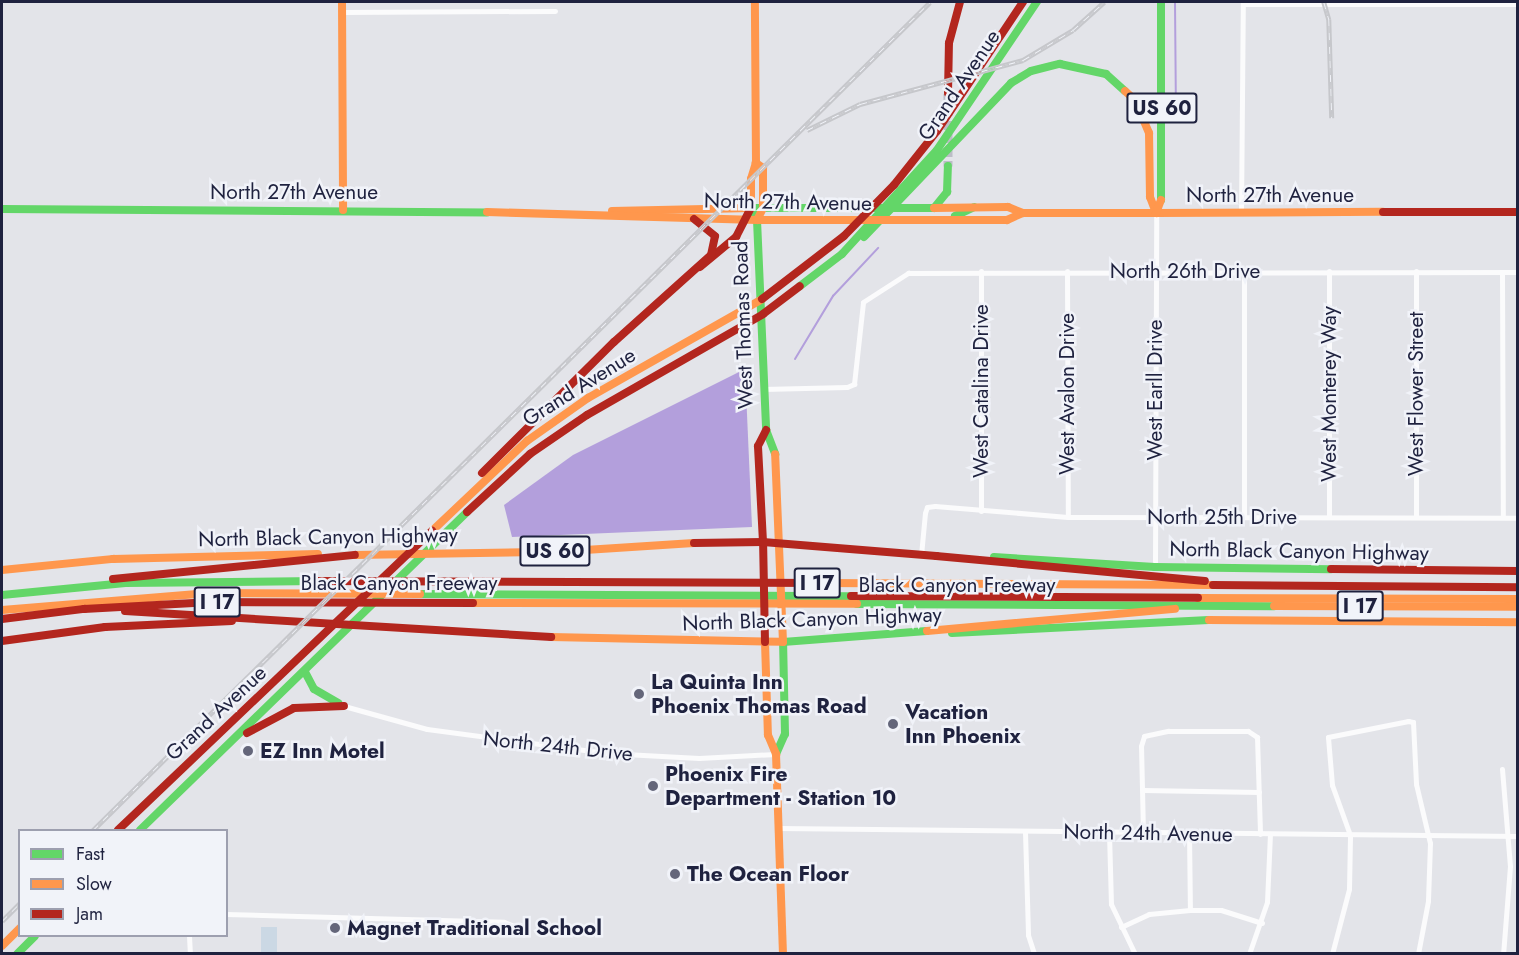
<!DOCTYPE html>
<style>
body{margin:0}
#map{position:relative;width:1519px;height:955px;overflow:hidden;background:#e3e4e9;font-family:Jost,sans-serif}
div>[style]{position:absolute}
[style*='--x']{left:calc(var(--x)*1px);top:calc(var(--y)*1px);width:calc(var(--w)*1px);rotate:calc(var(--a)*1deg)}
.green>*{inset:0;background:#cbd8e4;transform-origin:0 0}
.water>*{inset:0;background:#b39fdc}
.stream>*{height:2px;margin:-1px;padding:0 1px;transform-origin:1px;border-radius:1px;background:#b39fdc}
.highway-tunnel>*{height:9px;margin-top:-4.5px;transform-origin:0;background:repeating-linear-gradient(90deg,#bcbdc7 0 9px,transparent 0 13.5px)}
.street>*{height:5px;margin:-2.5px;padding:0 2.5px;transform-origin:2.5px;border-radius:2.5px;background:#fbfbfc}
.fast>*{height:8px;margin:-4px;padding:0 4px;transform-origin:4px;border-radius:4px;background:#63d668}
.slow>*{height:8px;margin:-4px;padding:0 4px;transform-origin:4px;border-radius:4px;background:#ff974d}
.jam>*{height:8px;margin:-4px;padding:0 4px;transform-origin:4px;border-radius:4px;background:#b3261e}
.rail>*{height:4.5px;margin-top:-2.25px;transform-origin:0;background:repeating-linear-gradient(90deg,#f1f3f9 0 7px,#c6c7cb 0 14px);box-sizing:border-box;border-block:2px solid #c6c7cb}
.dots>*{width:16px;height:16px;translate:-50% -50%;box-sizing:border-box;border:3px solid #f1f3f9;border-radius:50%}
span{translate:-50% -50%;white-space:nowrap;text-align:center;line-height:1.15;-webkit-text-stroke:5px #f1f3f9;paint-order:stroke}
.shield-label span{padding:2px 4px;background:#f1f3f9;border:2px solid;border-radius:4px;-webkit-text-stroke-width:0}
.shield-label{font-size:20px;color:#1f223f;font-weight:700}
.street-label{font-size:21px;color:#1f223f}
.poi-label{font-size:21px;color:#1f223f;font-weight:700}
.left{translate:0 -50%;text-align:left}
.frame{position:absolute;inset:0;border:3px solid #1f223f;pointer-events:none}
.legend{position:absolute;left:18px;top:829px;width:210px;height:108px;box-sizing:border-box;background:#f1f3f9;border:2px solid #9d9faf;margin:0;padding:8px 10px;list-style:none;font-size:18px;color:#1f223f}
.legend li{display:flex;align-items:center;gap:12px;height:30px}
.legend b{width:30px;border:2px solid #9d9faf}
</style>
<div id="map">
<div class="green">
<i style="left:261px;top:927px;width:16px;height:26px"></i>
</div>
<div class="water">
<i style="clip-path:polygon(745px 369px,752px 527px,512px 537px,504px 505px,573px 455px)"></i>
</div>
<div class="stream">
<i style="--x:1175;--y:2;--w:105;--a:89.5"></i>
<i style="--x:795;--y:359;--w:74;--a:-58.9"></i>
<i style="--x:833;--y:296;--w:66;--a:-46.8"></i>
</div>
<div class="highway-tunnel">
<i style="--x:948;--y:93;--w:73;--a:90"></i>
</div>
<div class="street">
<i style="--x:1243;--y:4;--w:275;--a:0"></i>
<i style="--x:342;--y:12;--w:213;--a:-0.3"></i>
<i style="--x:1241;--y:213;--w:211;--a:-89.5"></i>
<i style="--x:981;--y:271;--w:240;--a:90"></i>
<i style="--x:1067;--y:271;--w:246;--a:89.8"></i>
<i style="--x:1329;--y:271;--w:246;--a:90"></i>
<i style="--x:1502;--y:272;--w:245;--a:89.8"></i>
<i style="--x:763;--y:389;--w:84;--a:-1.4"></i>
<i style="--x:847;--y:387;--w:8;--a:-23"></i>
<i style="--x:854;--y:384;--w:82;--a:-83.7"></i>
<i style="--x:863;--y:302;--w:54;--a:-32.8"></i>
<i style="--x:908;--y:273;--w:610;--a:-0.09"></i>
<i style="--x:1244;--y:517;--w:246;--a:-90"></i>
<i style="--x:1416;--y:517;--w:246;--a:-90"></i>
<i style="--x:921;--y:555;--w:42;--a:-84.6"></i>
<i style="--x:925;--y:513;--w:6;--a:-72"></i>
<i style="--x:927;--y:507;--w:8;--a:-7"></i>
<i style="--x:935;--y:506;--w:133;--a:4.7"></i>
<i style="--x:1068;--y:517;--w:450;--a:0.1"></i>
<i style="--x:1155;--y:567;--w:354;--a:-89.8"></i>
<i style="--x:344;--y:706;--w:86;--a:15.5"></i>
<i style="--x:427;--y:729;--w:181;--a:7.6"></i>
<i style="--x:606;--y:753;--w:93;--a:3.1"></i>
<i style="--x:699;--y:758;--w:77;--a:-3"></i>
<i style="--x:1502;--y:769;--w:97;--a:85.3"></i>
<i style="--x:1510;--y:866;--w:88;--a:94.5"></i>
<i style="--x:1143;--y:790;--w:116;--a:1"></i>
<i style="--x:778;--y:828;--w:740;--a:0.62"></i>
<i style="--x:1025;--y:832;--w:103;--a:88.3"></i>
<i style="--x:1028;--y:935;--w:20;--a:72"></i>
<i style="--x:1109;--y:833;--w:71;--a:88.4"></i>
<i style="--x:1111;--y:904;--w:55;--a:64.4"></i>
<i style="--x:1143;--y:833;--w:87;--a:-91.3"></i>
<i style="--x:1141;--y:746;--w:10;--a:-73"></i>
<i style="--x:1144;--y:736;--w:25;--a:-12"></i>
<i style="--x:1168;--y:731;--w:80;--a:0"></i>
<i style="--x:1248;--y:731;--w:11;--a:34"></i>
<i style="--x:1257;--y:737;--w:97;--a:88.2"></i>
<i style="--x:1189;--y:833;--w:77;--a:89.3"></i>
<i style="--x:226;--y:914;--w:278;--a:1.6"></i>
<i style="--x:504;--y:922;--w:11;--a:22"></i>
<i style="--x:1121;--y:927;--w:31;--a:-25"></i>
<i style="--x:1149;--y:914;--w:41;--a:-5.6"></i>
<i style="--x:1190;--y:910;--w:31;--a:0"></i>
<i style="--x:1221;--y:910;--w:43;--a:17.6"></i>
<i style="--x:189;--y:936;--w:18;--a:87"></i>
<i style="--x:1249;--y:954;--w:55;--a:-70.9"></i>
<i style="--x:1267;--y:902;--w:68;--a:-87.5"></i>
<i style="--x:1332;--y:954;--w:67;--a:-75.3"></i>
<i style="--x:1349;--y:889;--w:54;--a:-88.9"></i>
<i style="--x:1350;--y:835;--w:53;--a:-109.8"></i>
<i style="--x:1332;--y:785;--w:48;--a:-94.8"></i>
<i style="--x:1328;--y:737;--w:82;--a:-11.3"></i>
<i style="--x:1408;--y:721;--w:5;--a:11"></i>
<i style="--x:1413;--y:722;--w:62;--a:87.2"></i>
<i style="--x:1416;--y:784;--w:61;--a:76.7"></i>
<i style="--x:1430;--y:843;--w:58;--a:92"></i>
<i style="--x:1428;--y:901;--w:54;--a:100.7"></i>
</div>
<div class="fast">
<i style="--x:1161;--y:2;--w:198;--a:90"></i>
<i style="--x:751;--y:208;--w:183;--a:0"></i>
<i style="--x:934;--y:208;--w:21;--a:-51"></i>
<i style="--x:947;--y:192;--w:26;--a:-88"></i>
<i style="--x:751;--y:208;--w:13;--a:63"></i>
<i style="--x:757;--y:220;--w:210;--a:87.5"></i>
<i style="--x:766;--y:430;--w:26;--a:69"></i>
<i style="--x:2;--y:209;--w:485;--a:0.4"></i>
<i style="--x:955;--y:216;--w:21;--a:-25"></i>
<i style="--x:864;--y:237;--w:213;--a:-46.3"></i>
<i style="--x:1011;--y:83;--w:23;--a:-31"></i>
<i style="--x:1031;--y:71;--w:30;--a:-14"></i>
<i style="--x:1060;--y:64;--w:47;--a:12.3"></i>
<i style="--x:1106;--y:74;--w:25;--a:42"></i>
<i style="--x:800;--y:286;--w:53;--a:-37.3"></i>
<i style="--x:842;--y:254;--w:141;--a:-47.6"></i>
<i style="--x:937;--y:150;--w:179;--a:-56"></i>
<i style="--x:994;--y:557;--w:161;--a:3.6"></i>
<i style="--x:1155;--y:567;--w:176;--a:0.7"></i>
<i style="--x:420;--y:594;--w:431;--a:0.3"></i>
<i style="--x:2;--y:595;--w:124;--a:-5.6"></i>
<i style="--x:125;--y:583;--w:193;--a:-0.6"></i>
<i style="--x:857;--y:604;--w:417;--a:0.3"></i>
<i style="--x:952;--y:633;--w:257;--a:-2.9"></i>
<i style="--x:783;--y:642;--w:144;--a:-4.4"></i>
<i style="--x:305;--y:672;--w:19;--a:62"></i>
<i style="--x:314;--y:689;--w:28;--a:30"></i>
<i style="--x:776;--y:754;--w:22;--a:-66"></i>
<i style="--x:785;--y:734;--w:92;--a:-91.2"></i>
<i style="--x:140;--y:830;--w:456;--a:-44.2"></i>
<i style="--x:17;--y:954;--w:25;--a:-45"></i>
</div>
<div class="slow">
<i style="--x:342;--y:2;--w:208;--a:89.7"></i>
<i style="--x:1125;--y:91;--w:13;--a:42"></i>
<i style="--x:1135;--y:100;--w:36;--a:67"></i>
<i style="--x:1149;--y:133;--w:64;--a:89.1"></i>
<i style="--x:1150;--y:197;--w:17;--a:69"></i>
<i style="--x:934;--y:208;--w:74;--a:-0.8"></i>
<i style="--x:1008;--y:207;--w:16;--a:22"></i>
<i style="--x:612;--y:211;--w:139;--a:-1.2"></i>
<i style="--x:751;--y:208;--w:29;--a:-90"></i>
<i style="--x:751;--y:179;--w:17;--a:-73"></i>
<i style="--x:756;--y:163;--w:161;--a:-90.4"></i>
<i style="--x:487;--y:212;--w:270;--a:1.7"></i>
<i style="--x:757;--y:220;--w:13;--a:-63"></i>
<i style="--x:763;--y:208;--w:40;--a:-90"></i>
<i style="--x:763;--y:168;--w:9;--a:-144"></i>
<i style="--x:1156;--y:213;--w:227;--a:-0.3"></i>
<i style="--x:757;--y:220;--w:250;--a:0"></i>
<i style="--x:1007;--y:220;--w:17;--a:-24"></i>
<i style="--x:1023;--y:213;--w:133;--a:0"></i>
<i style="--x:1156;--y:213;--w:14;--a:-69"></i>
<i style="--x:432;--y:531;--w:131;--a:-43.5"></i>
<i style="--x:527;--y:441;--w:75;--a:-35.2"></i>
<i style="--x:588;--y:398;--w:200;--a:-29.6"></i>
<i style="--x:355;--y:555;--w:199;--a:-0.9"></i>
<i style="--x:554;--y:552;--w:140;--a:-3.7"></i>
<i style="--x:2;--y:570;--w:112;--a:-5.7"></i>
<i style="--x:113;--y:559;--w:205;--a:-1.4"></i>
<i style="--x:820;--y:583;--w:393;--a:0.3"></i>
<i style="--x:1198;--y:598;--w:320;--a:0.2"></i>
<i style="--x:473;--y:603;--w:384;--a:0.1"></i>
<i style="--x:1274;--y:606;--w:244;--a:0.2"></i>
<i style="--x:2;--y:610;--w:208;--a:-4.7"></i>
<i style="--x:209;--y:593;--w:211;--a:0.3"></i>
<i style="--x:1209;--y:620;--w:309;--a:0.4"></i>
<i style="--x:927;--y:631;--w:249;--a:-5.1"></i>
<i style="--x:551;--y:637;--w:232;--a:1.2"></i>
<i style="--x:783;--y:642;--w:188;--a:-92.4"></i>
<i style="--x:765;--y:642;--w:93;--a:88.2"></i>
<i style="--x:768;--y:735;--w:21;--a:67"></i>
<i style="--x:776;--y:754;--w:200;--a:88"></i>
<i style="--x:2;--y:946;--w:25;--a:-45"></i>
</div>
<div class="jam">
<i style="--x:948;--y:93;--w:50;--a:-88.9"></i>
<i style="--x:949;--y:43;--w:42;--a:-75"></i>
<i style="--x:1383;--y:212;--w:135;--a:0"></i>
<i style="--x:700;--y:267;--w:47;--a:-39.8"></i>
<i style="--x:736;--y:237;--w:33;--a:-63"></i>
<i style="--x:762;--y:299;--w:103;--a:-37.5"></i>
<i style="--x:844;--y:236;--w:71;--a:-45.6"></i>
<i style="--x:894;--y:185;--w:69;--a:-51.5"></i>
<i style="--x:937;--y:131;--w:155;--a:-56.3"></i>
<i style="--x:482;--y:473;--w:186;--a:-44.8"></i>
<i style="--x:614;--y:342;--w:130;--a:-41.9"></i>
<i style="--x:711;--y:255;--w:19;--a:-78"></i>
<i style="--x:715;--y:236;--w:27;--a:-141"></i>
<i style="--x:467;--y:512;--w:86;--a:-42.6"></i>
<i style="--x:530;--y:454;--w:69;--a:-34.4"></i>
<i style="--x:587;--y:415;--w:203;--a:-29.8"></i>
<i style="--x:763;--y:314;--w:46;--a:-37.1"></i>
<i style="--x:694;--y:543;--w:69;--a:-0.8"></i>
<i style="--x:763;--y:542;--w:96;--a:-93"></i>
<i style="--x:758;--y:446;--w:18;--a:-63"></i>
<i style="--x:936;--y:556;--w:270;--a:5.3"></i>
<i style="--x:1331;--y:569;--w:187;--a:0.6"></i>
<i style="--x:113;--y:579;--w:243;--a:-5.7"></i>
<i style="--x:318;--y:581;--w:502;--a:0.23"></i>
<i style="--x:1213;--y:585;--w:305;--a:0.4"></i>
<i style="--x:851;--y:596;--w:347;--a:0.3"></i>
<i style="--x:125;--y:611;--w:427;--a:3.5"></i>
<i style="--x:2;--y:619;--w:83;--a:-7"></i>
<i style="--x:84;--y:609;--w:128;--a:-3.1"></i>
<i style="--x:212;--y:602;--w:261;--a:0.2"></i>
<i style="--x:2;--y:641;--w:104;--a:-7.7"></i>
<i style="--x:105;--y:627;--w:127;--a:-2.7"></i>
<i style="--x:765;--y:642;--w:100;--a:-91.1"></i>
<i style="--x:763;--y:542;--w:174;--a:4.6"></i>
<i style="--x:247;--y:733;--w:53;--a:-28"></i>
<i style="--x:294;--y:708;--w:50;--a:-2.3"></i>
<i style="--x:118;--y:830;--w:434;--a:-43.6"></i>
</div>
<div class="rail">
<i style="--x:1324;--y:2;--w:18;--a:74"></i>
<i style="--x:1329;--y:19;--w:99;--a:88.3"></i>
<i style="--x:807;--y:130;--w:59;--a:-26.1"></i>
<i style="--x:860;--y:104;--w:169;--a:-15.1"></i>
<i style="--x:1023;--y:60;--w:58;--a:-31"></i>
<i style="--x:1073;--y:30;--w:42;--a:-42.1"></i>
<i style="--x:93;--y:830;--w:1177;--a:-44.69"></i>
<i style="--x:2;--y:921;--w:25;--a:-45"></i>
</div>
<div class="dots">
<i style="left:639px;top:694px;background:#64667a"></i>
<i style="left:893px;top:724px;background:#64667a"></i>
<i style="left:248px;top:751px;background:#64667a"></i>
<i style="left:653px;top:786px;background:#64667a"></i>
<i style="left:675px;top:874px;background:#64667a"></i>
<i style="left:335px;top:928px;background:#64667a"></i>
</div>
<div class="shield-label">
<span style="left:1162px;top:108px">US 60</span>
<span style="left:555px;top:551px">US 60</span>
<span style="left:817px;top:583px">I 17</span>
<span style="left:217px;top:602px">I 17</span>
<span style="left:1360px;top:606px">I 17</span>
</div>
<div class="street-label">
<span style="left:959px;top:85px;rotate:-56deg">Grand Avenue</span>
<span style="left:294px;top:192px">North 27th Avenue</span>
<span style="left:1270px;top:195px">North 27th Avenue</span>
<span style="left:788px;top:202px;rotate:1deg">North 27th Avenue</span>
<span style="left:1185px;top:271px">North 26th Drive</span>
<span style="left:743px;top:325px;rotate:-92deg">West Thomas Road</span>
<span style="left:579px;top:387px;rotate:-32deg">Grand Avenue</span>
<span style="left:1155px;top:390px;rotate:-90deg">West Earll Drive</span>
<span style="left:981px;top:391px;rotate:-90deg">West Catalina Drive</span>
<span style="left:1067px;top:394px;rotate:-90deg">West Avalon Drive</span>
<span style="left:1329px;top:394px;rotate:-90deg">West Monterey Way</span>
<span style="left:1416px;top:394px;rotate:-90deg">West Flower Street</span>
<span style="left:1222px;top:517px">North 25th Drive</span>
<span style="left:328px;top:537px;rotate:-1deg">North Black Canyon Highway</span>
<span style="left:1299px;top:551px;rotate:1deg">North Black Canyon Highway</span>
<span style="left:399px;top:583px">Black Canyon Freeway</span>
<span style="left:957px;top:585px">Black Canyon Freeway</span>
<span style="left:812px;top:619px;rotate:-2deg">North Black Canyon Highway</span>
<span style="left:216px;top:713px;rotate:-43deg">Grand Avenue</span>
<span style="left:558px;top:746px;rotate:6deg">North 24th Drive</span>
<span style="left:1148px;top:833px;rotate:1deg">North 24th Avenue</span>
</div>
<div class="poi-label">
<span class="left" style="left:651px;top:694px">La Quinta Inn<br>Phoenix Thomas Road</span>
<span class="left" style="left:905px;top:724px">Vacation<br>Inn Phoenix</span>
<span class="left" style="left:260px;top:751px">EZ Inn Motel</span>
<span class="left" style="left:665px;top:786px">Phoenix Fire<br>Department - Station 10</span>
<span class="left" style="left:687px;top:874px">The Ocean Floor</span>
<span class="left" style="left:347px;top:928px">Magnet Traditional School</span>
</div>
<div class="frame"></div>
<ul class="legend">
<li><b style="height:8px;background:#63d668"></b>Fast</li>
<li><b style="height:8px;background:#ff974d"></b>Slow</li>
<li><b style="height:8px;background:#b3261e"></b>Jam</li>
</ul>
</div>
